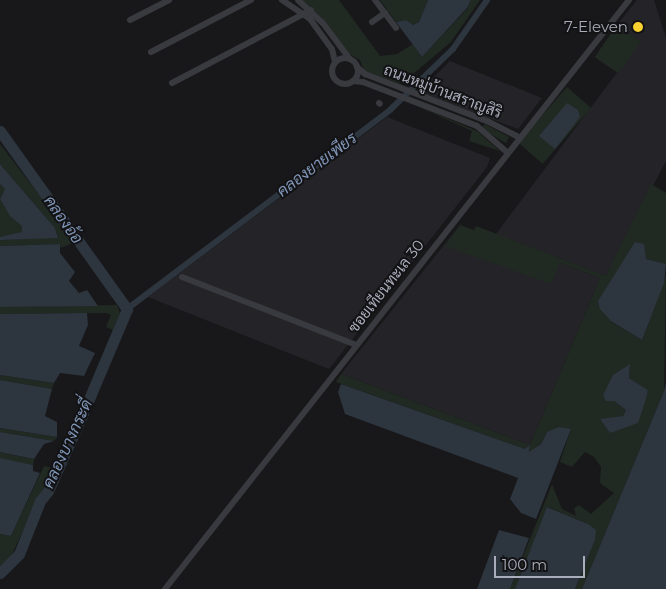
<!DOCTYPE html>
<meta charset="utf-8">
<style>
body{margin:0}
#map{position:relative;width:666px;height:589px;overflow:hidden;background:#18181a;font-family:Montserrat,Sarabun,sans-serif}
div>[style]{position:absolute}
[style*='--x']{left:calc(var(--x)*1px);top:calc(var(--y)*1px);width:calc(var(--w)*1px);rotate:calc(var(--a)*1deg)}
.built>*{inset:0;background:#242428}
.green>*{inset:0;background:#202922;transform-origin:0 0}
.water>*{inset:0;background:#2d353f}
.canal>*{height:6px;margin:-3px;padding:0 3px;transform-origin:3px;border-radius:3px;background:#2d353f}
.river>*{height:11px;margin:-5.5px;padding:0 5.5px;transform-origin:5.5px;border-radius:5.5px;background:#2d353f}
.minor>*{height:6px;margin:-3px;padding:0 3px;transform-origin:3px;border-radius:3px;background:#393940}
.minor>.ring{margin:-3px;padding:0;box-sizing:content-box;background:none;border:6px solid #393940;border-radius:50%}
.dots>*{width:14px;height:14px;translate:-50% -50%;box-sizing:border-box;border:2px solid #131315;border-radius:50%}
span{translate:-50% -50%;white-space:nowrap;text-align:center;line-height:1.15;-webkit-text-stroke:4px #131315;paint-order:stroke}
.poi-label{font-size:15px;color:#aaadbb}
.right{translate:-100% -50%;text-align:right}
.street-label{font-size:15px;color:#aaadbb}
.water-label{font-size:16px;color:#8096b7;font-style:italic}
.scale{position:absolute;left:494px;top:556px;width:91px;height:22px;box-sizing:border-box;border:2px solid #aaadbb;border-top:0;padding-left:6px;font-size:15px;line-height:18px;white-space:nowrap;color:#aaadbb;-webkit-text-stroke:4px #131315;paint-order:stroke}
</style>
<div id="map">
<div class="built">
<i style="clip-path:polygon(637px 0,654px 0,666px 38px,666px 161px,606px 276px,496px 234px,640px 42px,617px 25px)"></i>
<i style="clip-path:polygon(450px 61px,542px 98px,518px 129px,419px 92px)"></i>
<i style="clip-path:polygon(387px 117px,490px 158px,487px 167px,329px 369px,148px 297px)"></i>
<i style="clip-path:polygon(460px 225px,600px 278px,530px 445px,341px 374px)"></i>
</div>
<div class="green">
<i style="clip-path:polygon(302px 0,339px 0,380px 56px,397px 54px,413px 44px,422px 57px,467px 9px,471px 0,480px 0,451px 42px,401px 84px,364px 71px,360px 60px,345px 52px,323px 19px)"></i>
<i style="clip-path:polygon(380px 0,428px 0,419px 22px,413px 25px,406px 20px,396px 22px)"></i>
<i style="left:617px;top:25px;width:29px;height:39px;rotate:35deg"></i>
<i style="left:567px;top:87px;width:32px;height:74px;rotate:41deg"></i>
<i style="clip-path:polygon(417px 106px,477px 131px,500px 151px,469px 141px,472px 131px)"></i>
<i style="clip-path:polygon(485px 124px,509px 137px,506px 143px,485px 131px,482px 127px)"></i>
<i style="clip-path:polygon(0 144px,75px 242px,61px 248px,60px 244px,0 246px,0 240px,58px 237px,55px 228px,0 164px)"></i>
<i style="clip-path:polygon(0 184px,5px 189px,0 199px,22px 226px,22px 233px,0 237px)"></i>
<i style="clip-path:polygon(evenodd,651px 184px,666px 193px,666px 264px,646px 259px,611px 322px,642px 340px,666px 275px,664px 391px,582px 589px,575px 589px,595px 540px,588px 524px,548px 507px,515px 589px,510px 589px,552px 484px,562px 509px,576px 516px,574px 508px,579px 505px,591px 514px,614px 493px,600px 483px,601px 467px,594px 457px,585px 452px,572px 467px,560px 462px,571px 429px,547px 432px,541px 444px,529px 453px,530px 446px,525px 449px,336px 382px,341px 374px,530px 445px,600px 278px,560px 263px,551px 284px,445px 246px,460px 225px,474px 230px,476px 226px,606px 276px,651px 184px,630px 365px,629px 378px,648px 390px,637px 423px,600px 420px,623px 416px,626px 410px,614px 401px,630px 365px)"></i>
<i style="clip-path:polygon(117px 305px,120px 313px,113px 330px,106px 327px,111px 315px,106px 313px,0 314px,0 307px)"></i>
<i style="clip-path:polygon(0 375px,54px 383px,52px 389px,0 380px)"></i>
<i style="clip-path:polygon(0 428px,57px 437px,54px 441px,0 432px)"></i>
<i style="left:0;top:452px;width:35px;height:6px;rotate:12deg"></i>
<i style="clip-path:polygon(44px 466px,53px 468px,11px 556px,0 567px,0 534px,11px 536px)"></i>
</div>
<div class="water">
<i style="clip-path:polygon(428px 0,471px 0,467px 8px,422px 57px,396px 22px,406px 20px,413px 25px,419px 22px)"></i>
<i style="clip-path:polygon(567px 103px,578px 110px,580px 117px,555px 149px,539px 136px)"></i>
<i style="clip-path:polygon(0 164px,55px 228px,58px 238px,0 240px,0 237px,22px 232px,22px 226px,10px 216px,0 199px,5px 189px,0 184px)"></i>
<i style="clip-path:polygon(635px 242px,644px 244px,646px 259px,666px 264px,664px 283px,642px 340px,612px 322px,600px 309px,598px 301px)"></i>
<i style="clip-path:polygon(60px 244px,60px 253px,75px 272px,69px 281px,79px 293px,87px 290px,98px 306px,0 307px,0 246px)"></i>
<i style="clip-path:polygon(87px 313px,88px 325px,79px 346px,95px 353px,84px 376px,60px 373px,54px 383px,0 375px,0 314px)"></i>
<i style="clip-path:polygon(630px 364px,629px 378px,648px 390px,646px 399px,638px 423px,610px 433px,600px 419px,623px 416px,626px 410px,614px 401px,606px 401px,603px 395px,613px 375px)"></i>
<i style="clip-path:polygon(0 380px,52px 389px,45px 416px,57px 422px,57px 437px,0 428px)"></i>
<i style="clip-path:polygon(666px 383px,666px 589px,582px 589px,664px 391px)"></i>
<i style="clip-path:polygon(341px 384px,525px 449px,530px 445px,529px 452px,541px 444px,547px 432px,559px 427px,571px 429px,536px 519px,521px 513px,510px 499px,518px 478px,345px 414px,338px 392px)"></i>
<i style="clip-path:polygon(0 432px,54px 441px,44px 444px,34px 459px,0 452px)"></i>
<i style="clip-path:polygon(0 458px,33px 465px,33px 471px,40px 473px,11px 536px,0 534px)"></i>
<i style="clip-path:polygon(547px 507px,588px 524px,596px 530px,595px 540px,575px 589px,515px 589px)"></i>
<i style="clip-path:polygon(499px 530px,529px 538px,510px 589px,477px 589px)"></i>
</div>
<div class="canal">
<i style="--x:127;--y:309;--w:331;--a:-37.1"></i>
<i style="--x:391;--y:109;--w:86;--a:-44.1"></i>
<i style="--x:453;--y:49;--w:60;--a:-55.2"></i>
</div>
<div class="river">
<i style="--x:0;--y:131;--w:219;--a:54.5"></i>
<i style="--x:127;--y:309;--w:111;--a:112.9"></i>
<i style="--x:84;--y:411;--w:88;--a:114.2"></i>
<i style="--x:48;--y:491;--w:13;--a:129"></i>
<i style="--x:40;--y:501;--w:57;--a:111.6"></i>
<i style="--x:19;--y:554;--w:27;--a:135"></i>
</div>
<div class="minor">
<i style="--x:282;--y:0;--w:34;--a:34"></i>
<i style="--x:310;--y:19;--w:37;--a:54"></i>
<i style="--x:332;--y:49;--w:13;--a:77"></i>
<i style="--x:298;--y:0;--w:33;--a:43"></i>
<i style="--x:322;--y:22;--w:45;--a:53.1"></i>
<i style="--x:375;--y:0;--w:35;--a:53"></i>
<i style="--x:130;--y:20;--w:44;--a:-27.1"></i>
<i style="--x:372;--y:22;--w:16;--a:-35"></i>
<i style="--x:151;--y:52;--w:113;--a:-27.5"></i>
<i class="ring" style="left:332px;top:58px;width:20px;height:20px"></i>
<i style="--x:357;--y:67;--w:11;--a:41"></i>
<i style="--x:365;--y:74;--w:131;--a:21.1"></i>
<i style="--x:487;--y:121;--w:37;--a:27"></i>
<i style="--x:353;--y:81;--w:10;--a:6"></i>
<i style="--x:363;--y:82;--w:122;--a:21.1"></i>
<i style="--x:477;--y:126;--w:41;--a:41.1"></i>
<i style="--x:172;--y:83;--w:157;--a:-27.7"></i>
<i style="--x:379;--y:103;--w:1;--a:45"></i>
<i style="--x:182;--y:277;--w:187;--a:21.3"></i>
<i style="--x:165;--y:589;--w:750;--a:-51.77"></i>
</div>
<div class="dots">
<i style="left:638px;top:27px;background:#fad130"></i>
</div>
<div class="poi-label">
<span class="right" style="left:628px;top:27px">7-Eleven</span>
</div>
<div class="street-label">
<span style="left:443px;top:91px;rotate:21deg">ถนนหมู่บ้านสราญสิริ</span>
<span style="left:386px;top:286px;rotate:-52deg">ซอยเทียนทะเล 30</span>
</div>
<div class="water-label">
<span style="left:317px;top:165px;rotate:-37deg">คลองยายเพียร</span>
<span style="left:63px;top:220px;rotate:55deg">คลองอ้อ</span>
<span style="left:68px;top:444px;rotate:-65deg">คลองบางกระดี่</span>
</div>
<div class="scale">100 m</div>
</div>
